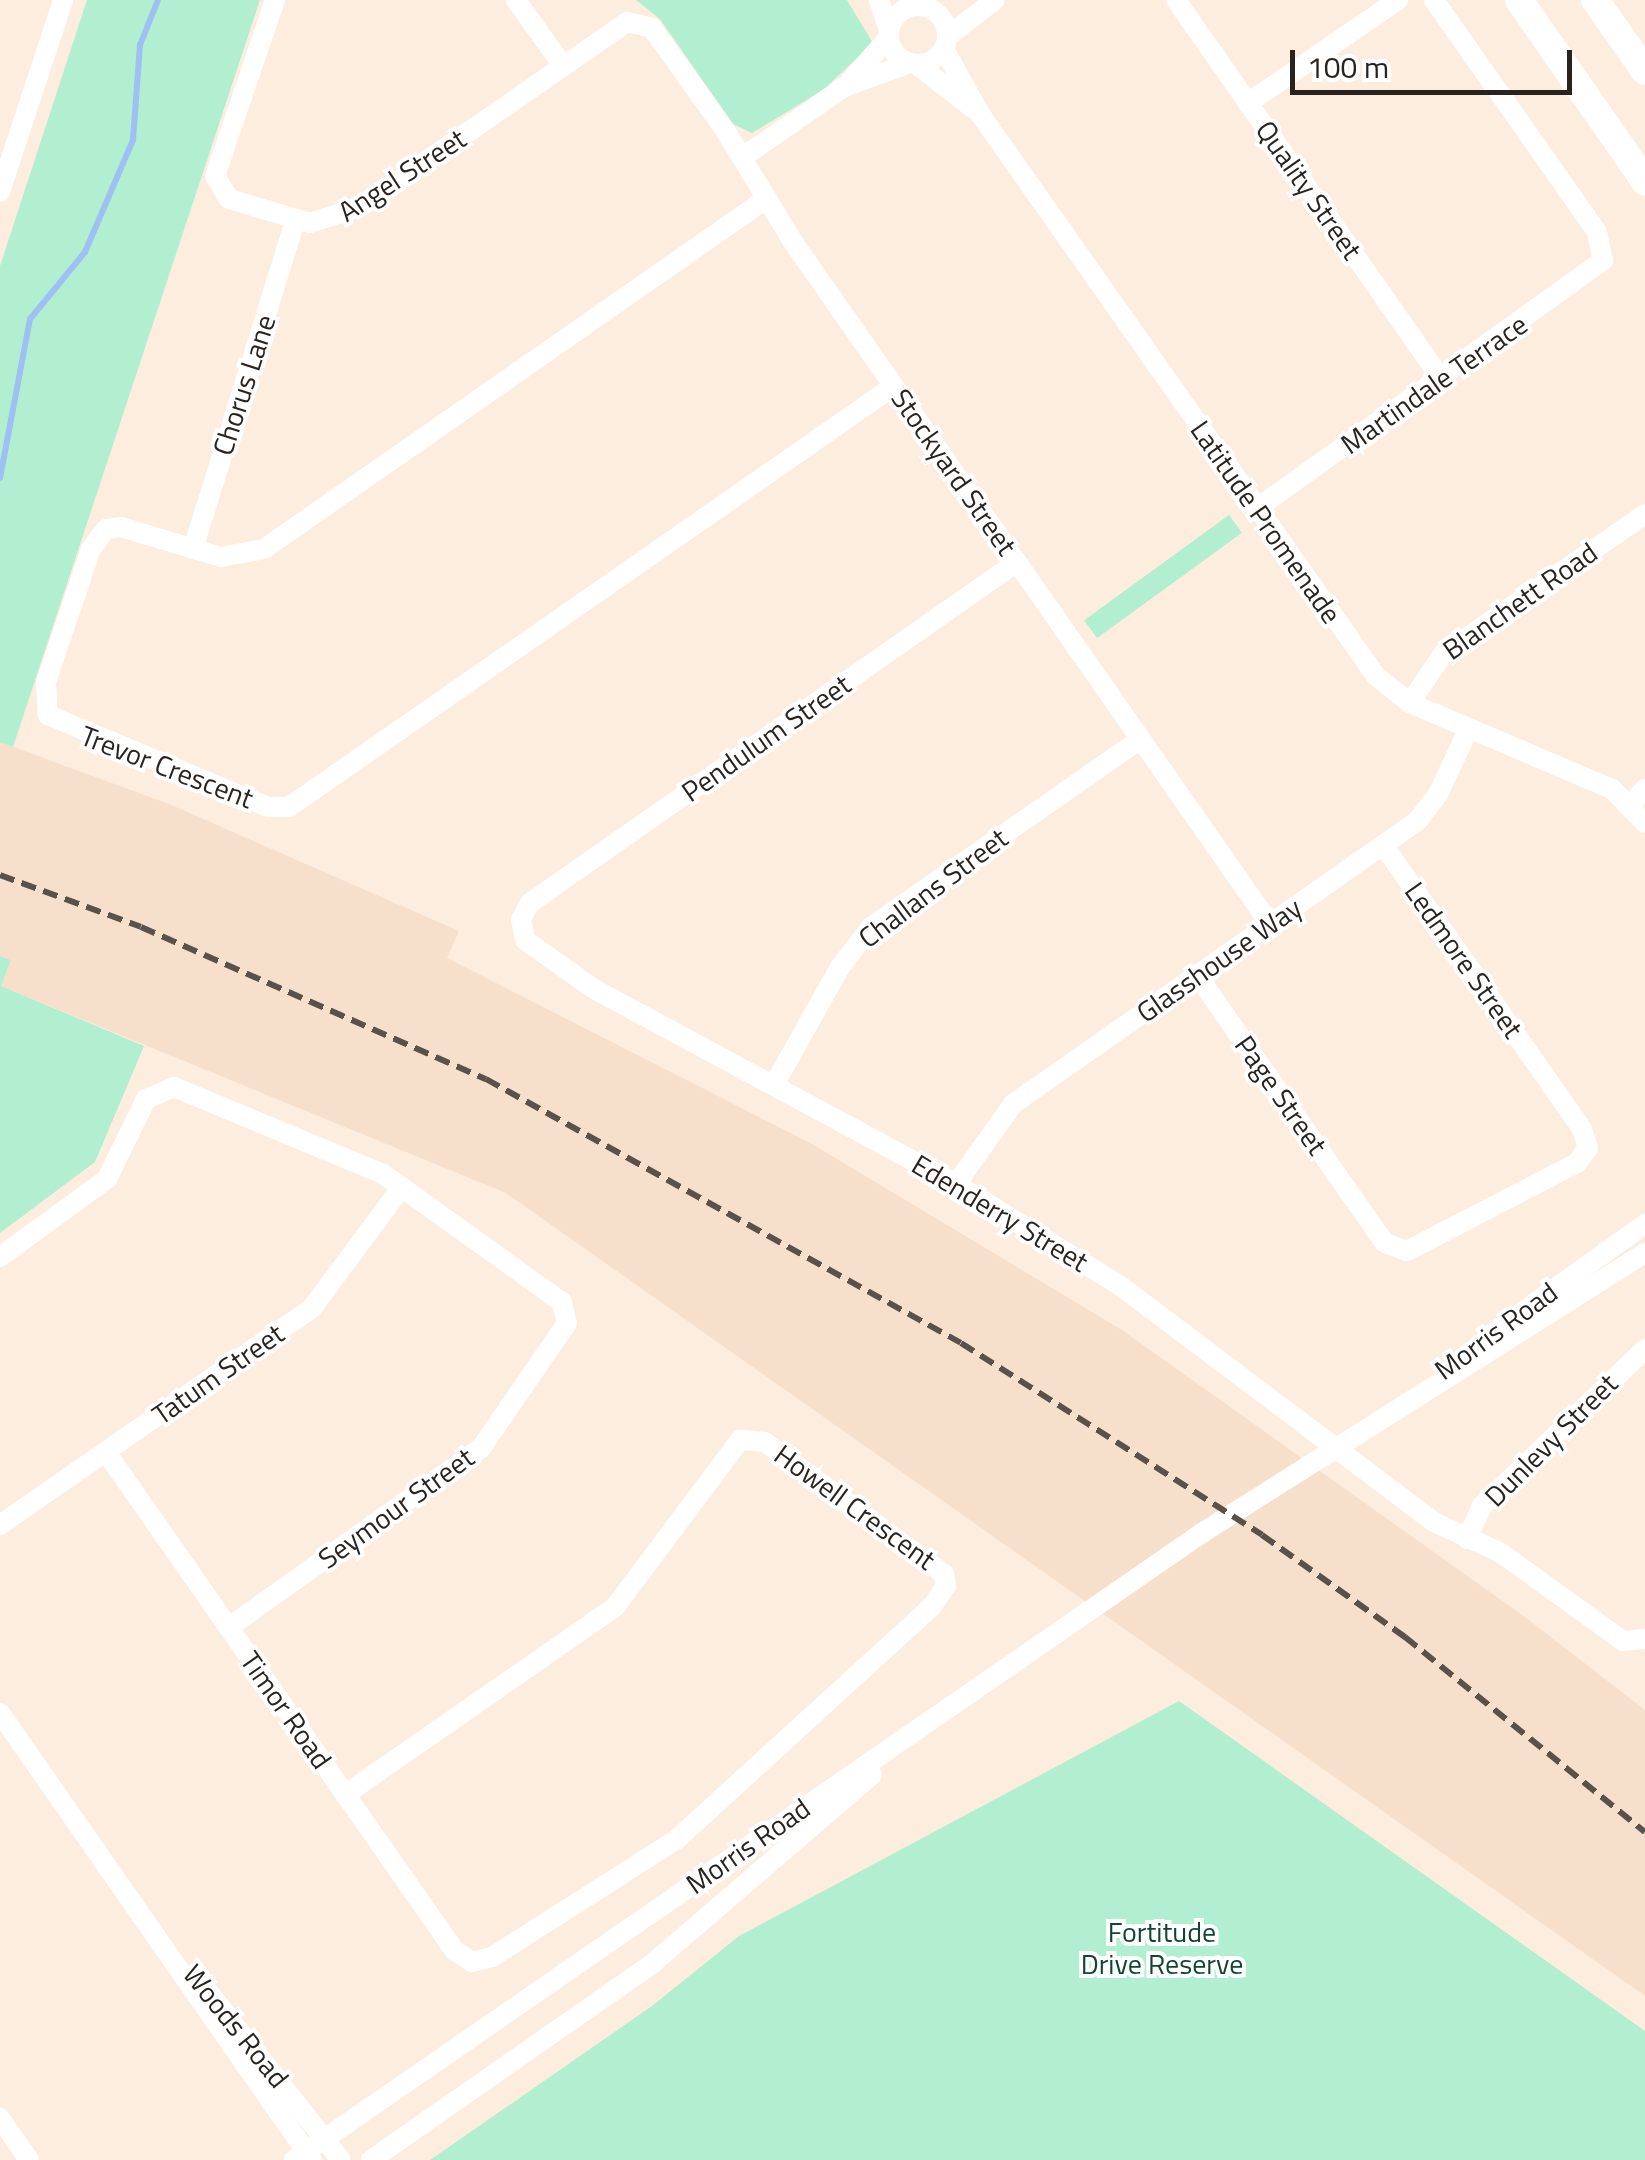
<!DOCTYPE html>
<style>
body{margin:0}
#map{position:relative;width:1645px;height:2160px;overflow:hidden;background:#fdeddf;font-family:"Titillium Web",sans-serif}
div>[style]{position:absolute}
[style*='--x']{left:calc(var(--x)*1px);top:calc(var(--y)*1px);width:calc(var(--w)*1px);rotate:calc(var(--a)*1deg)}
.built>*{inset:0;background:#f6e0cc}
.green>*{inset:0;background:#b2eed0;transform-origin:0 0}
.stream>*{height:6px;margin:-3px;padding:0 3px;transform-origin:3px;border-radius:3px;background:#9dc1f3}
.minor>*{height:20px;margin:-10px;padding:0 10px;transform-origin:10px;border-radius:10px;background:#fff}
.minor>.ring{margin:-10px;padding:0;box-sizing:content-box;background:none;border:20px solid #fff;border-radius:50%}
.highway>*{height:28px;margin:-14px;padding:0 14px;transform-origin:14px;border-radius:14px;background:#fff}
.rail>*{height:6px;margin-top:-3px;transform-origin:0;background:repeating-linear-gradient(90deg,#59514a 0 15px,transparent 0 23px)}
span{translate:-50% -50%;white-space:nowrap;text-align:center;line-height:1.15;-webkit-text-stroke:8px #fff;paint-order:stroke}
.street-label{font-size:28px;color:#29231e}
.park-label{font-size:28px;color:#104631}
.scale{position:absolute;left:1290px;top:50px;width:282px;height:45px;box-sizing:border-box;border:5px solid #29231e;border-top:0;padding-left:12px;font-size:30px;line-height:35px;white-space:nowrap;color:#29231e;-webkit-text-stroke:8px #fff;paint-order:stroke}
</style>
<div id="map">
<div class="built">
<i style="clip-path:polygon(0 742px,169px 804px,459px 931px,447px 958px,812px 1144px,1122px 1330px,1525px 1617px,1645px 1710px,1645px 1996px,506px 1193px,1px 986px,11px 960px,0 956px)"></i>
</div>
<div class="green">
<i style="clip-path:polygon(87px 0,260px 0,13px 747px,0 742px,0 266px)"></i>
<i style="clip-path:polygon(636px 0,847px 0,873px 43px,823px 90px,752px 133px,733px 124px,660px 19px)"></i>
<i style="left:1229px;top:515px;width:22px;height:179px;rotate:54deg"></i>
<i style="clip-path:polygon(0 956px,11px 960px,1px 986px,144px 1046px,95px 1162px,0 1233px)"></i>
<i style="clip-path:polygon(1179px 1701px,1645px 2031px,1645px 2160px,430px 2160px,652px 2006px,739px 1936px)"></i>
</div>
<div class="stream">
<i style="--x:0;--y:478;--w:162;--a:-79.3"></i>
<i style="--x:30;--y:319;--w:87;--a:-50.6"></i>
<i style="--x:85;--y:252;--w:122;--a:-66.8"></i>
<i style="--x:133;--y:140;--w:95;--a:-85.8"></i>
<i style="--x:140;--y:45;--w:48;--a:-68.2"></i>
</div>
<div class="minor">
<i style="--x:275;--y:0;--w:186;--a:108.8"></i>
<i style="--x:215;--y:176;--w:27;--a:59"></i>
<i style="--x:229;--y:199;--w:84;--a:16.5"></i>
<i style="--x:310;--y:223;--w:52;--a:-17.7"></i>
<i style="--x:360;--y:207;--w:325;--a:-34.7"></i>
<i style="--x:627;--y:22;--w:26;--a:13"></i>
<i style="--x:652;--y:28;--w:125;--a:54.4"></i>
<i style="--x:725;--y:130;--w:131;--a:58.7"></i>
<i style="--x:793;--y:242;--w:832;--a:55.03"></i>
<i style="--x:516;--y:0;--w:81;--a:54.5"></i>
<i style="--x:879;--y:0;--w:33;--a:72"></i>
<i style="--x:1176;--y:0;--w:462;--a:55"></i>
<i class="ring" style="left:889px;top:6px;width:38px;height:38px"></i>
<i style="--x:948;--y:36;--w:59;--a:-37.5"></i>
<i style="--x:944;--y:49;--w:74;--a:61"></i>
<i style="--x:980;--y:114;--w:688;--a:54.83"></i>
<i style="--x:1376;--y:676;--w:43;--a:38.5"></i>
<i style="--x:1410;--y:703;--w:220;--a:23.1"></i>
<i style="--x:1612;--y:789;--w:47;--a:45.9"></i>
<i style="--x:916;--y:64;--w:73;--a:37.8"></i>
<i style="--x:846;--y:86;--w:65;--a:-48.7"></i>
<i style="--x:1248;--y:103;--w:182;--a:-34.5"></i>
<i style="--x:743;--y:157;--w:123;--a:-34.7"></i>
<i style="--x:844;--y:87;--w:70;--a:-20"></i>
<i style="--x:0;--y:192;--w:202;--a:-71.8"></i>
<i style="--x:766;--y:199;--w:612;--a:145.12"></i>
<i style="--x:264;--y:549;--w:44;--a:169.5"></i>
<i style="--x:221;--y:557;--w:104;--a:-163.3"></i>
<i style="--x:121;--y:527;--w:15;--a:172"></i>
<i style="--x:106;--y:529;--w:25;--a:127"></i>
<i style="--x:91;--y:549;--w:140;--a:108.7"></i>
<i style="--x:46;--y:682;--w:33;--a:87"></i>
<i style="--x:48;--y:715;--w:238;--a:22.7"></i>
<i style="--x:268;--y:807;--w:21;--a:0"></i>
<i style="--x:289;--y:807;--w:737;--a:-34.83"></i>
<i style="--x:1256;--y:509;--w:427;--a:-35.6"></i>
<i style="--x:1603;--y:261;--w:30;--a:-102"></i>
<i style="--x:1597;--y:232;--w:284;--a:-125.1"></i>
<i style="--x:193;--y:549;--w:343;--a:-72.7"></i>
<i style="--x:1017;--y:562;--w:595;--a:145"></i>
<i style="--x:530;--y:903;--w:18;--a:119"></i>
<i style="--x:521;--y:919;--w:21;--a:79"></i>
<i style="--x:525;--y:940;--w:85;--a:35.4"></i>
<i style="--x:594;--y:989;--w:411;--a:28.3"></i>
<i style="--x:956;--y:1184;--w:195;--a:31.8"></i>
<i style="--x:1122;--y:1287;--w:391;--a:37"></i>
<i style="--x:1434;--y:1522;--w:74;--a:24.8"></i>
<i style="--x:1501;--y:1553;--w:150;--a:35.8"></i>
<i style="--x:1623;--y:1641;--w:22;--a:-5"></i>
<i style="--x:1410;--y:703;--w:59;--a:-56"></i>
<i style="--x:1443;--y:654;--w:246;--a:-34.7"></i>
<i style="--x:1630;--y:805;--w:22;--a:-47"></i>
<i style="--x:1197;--y:975;--w:327;--a:55"></i>
<i style="--x:1385;--y:1243;--w:23;--a:20"></i>
<i style="--x:1407;--y:1251;--w:191;--a:-27.4"></i>
<i style="--x:1577;--y:1163;--w:19;--a:-54"></i>
<i style="--x:1588;--y:1148;--w:20;--a:-108"></i>
<i style="--x:1582;--y:1129;--w:347;--a:-125"></i>
<i style="--x:775;--y:1083;--w:133;--a:-60.7"></i>
<i style="--x:840;--y:967;--w:51;--a:-52.2"></i>
<i style="--x:871;--y:927;--w:328;--a:-34.9"></i>
<i style="--x:956;--y:1184;--w:98;--a:-54.5"></i>
<i style="--x:1013;--y:1104;--w:495;--a:-35"></i>
<i style="--x:1418;--y:820;--w:33;--a:-52"></i>
<i style="--x:1438;--y:794;--w:73;--a:-64.8"></i>
<i style="--x:0;--y:1257;--w:132;--a:-36.1"></i>
<i style="--x:107;--y:1179;--w:89;--a:-64"></i>
<i style="--x:146;--y:1099;--w:30;--a:-23"></i>
<i style="--x:174;--y:1087;--w:226;--a:22.6"></i>
<i style="--x:383;--y:1174;--w:220;--a:35.6"></i>
<i style="--x:562;--y:1302;--w:22;--a:77"></i>
<i style="--x:567;--y:1323;--w:152;--a:124.5"></i>
<i style="--x:481;--y:1448;--w:310;--a:144.6"></i>
<i style="--x:1490;--y:1335;--w:191;--a:-35.6"></i>
<i style="--x:106;--y:1452;--w:608;--a:55.05"></i>
<i style="--x:454;--y:1950;--w:22;--a:34"></i>
<i style="--x:472;--y:1962;--w:21;--a:-14"></i>
<i style="--x:492;--y:1957;--w:218;--a:-32.5"></i>
<i style="--x:676;--y:1840;--w:348;--a:-42.4"></i>
<i style="--x:933;--y:1605;--w:23;--a:-56"></i>
<i style="--x:946;--y:1586;--w:12;--a:-99"></i>
<i style="--x:944;--y:1574;--w:222;--a:-143.6"></i>
<i style="--x:765;--y:1442;--w:25;--a:-175"></i>
<i style="--x:740;--y:1440;--w:209;--a:126.8"></i>
<i style="--x:615;--y:1607;--w:329;--a:145.2"></i>
<i style="--x:0;--y:1525;--w:380;--a:-34.8"></i>
<i style="--x:312;--y:1308;--w:151;--a:-53.4"></i>
<i style="--x:1467;--y:1539;--w:36;--a:-66"></i>
<i style="--x:1482;--y:1506;--w:226;--a:-43.9"></i>
<i style="--x:0;--y:1713;--w:545;--a:55.09"></i>
<i style="--x:196;--y:1976;--w:234;--a:51.8"></i>
<i style="--x:0;--y:2118;--w:51;--a:55.4"></i>
<i style="--x:294;--y:2160;--w:1103;--a:-34.63"></i>
<i style="--x:1202;--y:1533;--w:524;--a:-32.3"></i>
<i style="--x:371;--y:2160;--w:343;--a:-34.9"></i>
<i style="--x:652;--y:1964;--w:290;--a:-40.7"></i>
</div>
<div class="highway">
<i style="--x:1519;--y:0;--w:221;--a:55.2"></i>
<i style="--x:1595;--y:0;--w:87;--a:54.8"></i>
</div>
<div class="rail">
<i style="--x:0;--y:875;--w:150;--a:20.2"></i>
<i style="--x:141;--y:927;--w:377;--a:23.8"></i>
<i style="--x:486;--y:1079;--w:543;--a:29.06"></i>
<i style="--x:961;--y:1343;--w:357;--a:32.5"></i>
<i style="--x:1262;--y:1535;--w:176;--a:35.5"></i>
<i style="--x:1405;--y:1637;--w:309;--a:39.1"></i>
</div>
<div class="street-label">
<span style="left:402px;top:175px;rotate:-33deg">Angel Street</span>
<span style="left:1309px;top:190px;rotate:55deg">Quality Street</span>
<span style="left:1434px;top:384px;rotate:-35deg">Martindale Terrace</span>
<span style="left:244px;top:385px;rotate:-72deg">Chorus Lane</span>
<span style="left:954px;top:472px;rotate:55deg">Stockyard Street</span>
<span style="left:1266px;top:522px;rotate:55deg">Latitude Promenade</span>
<span style="left:1520px;top:601px;rotate:-35deg">Blanchett Road</span>
<span style="left:766px;top:738px;rotate:-35deg">Pendulum Street</span>
<span style="left:167px;top:767px;rotate:21deg">Trevor Crescent</span>
<span style="left:933px;top:888px;rotate:-37deg">Challans Street</span>
<span style="left:1219px;top:960px;rotate:-35deg">Glasshouse Way</span>
<span style="left:1464px;top:960px;rotate:55deg">Ledmore Street</span>
<span style="left:1281px;top:1095px;rotate:55deg">Page Street</span>
<span style="left:1000px;top:1213px;rotate:31deg">Edenderry Street</span>
<span style="left:1496px;top:1331px;rotate:-36deg">Morris Road</span>
<span style="left:218px;top:1374px;rotate:-35deg">Tatum Street</span>
<span style="left:1551px;top:1440px;rotate:-45deg">Dunlevy Street</span>
<span style="left:855px;top:1507px;rotate:36deg">Howell Crescent</span>
<span style="left:396px;top:1508px;rotate:-36deg">Seymour Street</span>
<span style="left:286px;top:1710px;rotate:55deg">Timor Road</span>
<span style="left:748px;top:1846px;rotate:-35deg">Morris Road</span>
<span style="left:236px;top:2026px;rotate:51deg">Woods Road</span>
</div>
<div class="park-label">
<span style="left:1162px;top:1948px">Fortitude<br>Drive Reserve</span>
</div>
<div class="scale">100 m</div>
</div>
